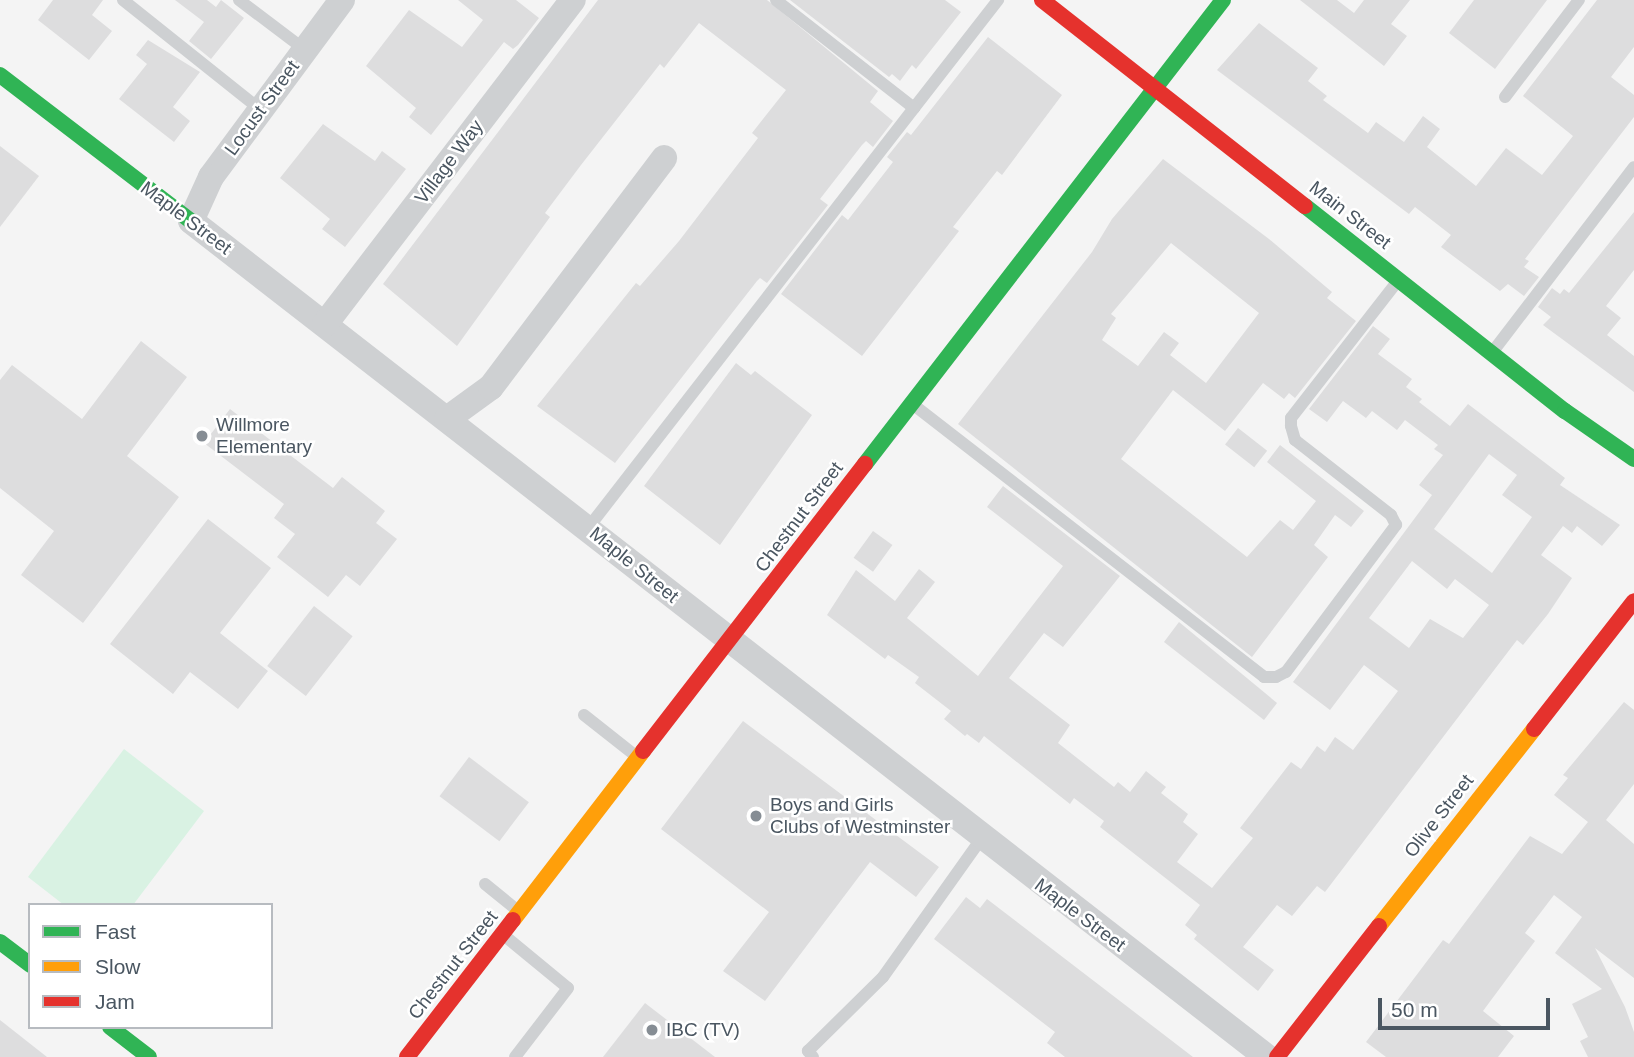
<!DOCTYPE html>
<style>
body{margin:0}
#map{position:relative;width:1634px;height:1057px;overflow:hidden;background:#f4f4f4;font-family:Helvetica,sans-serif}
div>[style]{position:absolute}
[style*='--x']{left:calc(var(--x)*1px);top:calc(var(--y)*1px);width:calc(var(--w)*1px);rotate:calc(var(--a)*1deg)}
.green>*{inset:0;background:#d9f2e3}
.building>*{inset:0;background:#ddddde;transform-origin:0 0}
.lane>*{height:12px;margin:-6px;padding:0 6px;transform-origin:6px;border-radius:6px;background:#ced0d2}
.street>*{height:26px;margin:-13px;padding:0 13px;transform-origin:13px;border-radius:13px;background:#ced0d2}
.fast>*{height:16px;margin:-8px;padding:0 8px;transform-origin:8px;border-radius:8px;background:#30b455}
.slow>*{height:16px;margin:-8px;padding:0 8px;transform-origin:8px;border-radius:8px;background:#ff9f0a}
.jam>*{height:16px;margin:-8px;padding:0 8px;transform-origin:8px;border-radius:8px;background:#e5322d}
.dots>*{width:19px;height:19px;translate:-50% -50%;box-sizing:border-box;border:4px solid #fff;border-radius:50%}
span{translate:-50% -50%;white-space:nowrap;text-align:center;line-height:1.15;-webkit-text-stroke:5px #fff;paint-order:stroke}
.street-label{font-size:19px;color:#4a5661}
.poi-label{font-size:19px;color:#4a5661}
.left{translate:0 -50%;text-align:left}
.legend{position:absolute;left:28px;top:903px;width:245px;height:126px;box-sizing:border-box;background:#fff;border:2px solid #b7bbc0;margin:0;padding:9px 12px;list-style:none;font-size:21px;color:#4a5661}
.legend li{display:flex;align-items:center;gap:14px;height:35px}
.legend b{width:35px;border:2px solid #b7bbc0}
.scale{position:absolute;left:1378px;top:998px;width:172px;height:32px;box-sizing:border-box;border:4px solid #4a5661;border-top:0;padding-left:9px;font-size:21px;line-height:24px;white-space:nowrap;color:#4a5661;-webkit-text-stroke:5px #fff;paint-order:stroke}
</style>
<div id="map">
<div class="green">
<i style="clip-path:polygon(124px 749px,204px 811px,133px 905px,64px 905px,28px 877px)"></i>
</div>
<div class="building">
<i style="clip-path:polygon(53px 0,103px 0,92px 15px,112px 31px,89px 60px,38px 20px)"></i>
<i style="clip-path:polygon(175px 0,207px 0,216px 7px,221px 0,244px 18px,211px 59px,189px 41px,204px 22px)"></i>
<i style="clip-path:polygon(458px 0,516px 0,539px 18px,518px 45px,513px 49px,504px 42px,431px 135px,409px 117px,416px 108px,366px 66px,409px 10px,462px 47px,483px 20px)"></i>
<i style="clip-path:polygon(598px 0,767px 0,878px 91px,870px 102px,893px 121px,873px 147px,866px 141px,862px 145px,820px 199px,828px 205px,767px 283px,760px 278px,757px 281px,615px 463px,537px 406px,636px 283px,640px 286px,679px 241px,758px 138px,752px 133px,786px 90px,699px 23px,664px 68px,660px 64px,581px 165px,545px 213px,550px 217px,457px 346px,383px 284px)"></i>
<i style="clip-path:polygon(790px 0,945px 0,961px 12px,916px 69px,912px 65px,900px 81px,892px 74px,889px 77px)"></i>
<i style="clip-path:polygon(1300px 0,1337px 0,1354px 13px,1364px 0,1410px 0,1391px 24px,1407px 36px,1384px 66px)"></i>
<i style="clip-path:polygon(1474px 0,1547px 0,1495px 69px,1449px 33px)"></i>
<i style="clip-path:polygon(1597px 0,1634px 0,1634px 47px,1611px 77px,1634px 95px,1634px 117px,1525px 259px,1529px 261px,1524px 267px,1539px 277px,1524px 296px,1508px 284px,1500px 291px,1441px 247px,1451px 235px,1415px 207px,1409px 214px,1217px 70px,1259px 23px,1318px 68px,1308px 81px,1327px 96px,1323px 100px,1368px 133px,1376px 122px,1404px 142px,1423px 116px,1440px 129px,1427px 147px,1476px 186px,1506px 148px,1542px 175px,1573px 136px,1523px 96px)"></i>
<i style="clip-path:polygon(988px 37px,1062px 95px,1002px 175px,997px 171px,953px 227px,959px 231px,862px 356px,781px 294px,842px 215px,848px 220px,893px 162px,887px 157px,907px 132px,911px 135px)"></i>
<i style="clip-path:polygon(148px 40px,200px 72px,173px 107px,190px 121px,174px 142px,119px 99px,147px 64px,136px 55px)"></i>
<i style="clip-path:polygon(323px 124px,375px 161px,382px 151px,406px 169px,345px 247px,322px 229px,330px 219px,280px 178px)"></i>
<i style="clip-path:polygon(0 146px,39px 176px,0 227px)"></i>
<i style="clip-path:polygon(evenodd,1163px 159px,1269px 239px,1332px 292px,1327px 298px,1356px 321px,1295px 398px,1289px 393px,1284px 399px,1263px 383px,1225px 431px,1173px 390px,1121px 459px,1247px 557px,1280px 520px,1293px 530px,1316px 501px,1267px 462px,1280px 445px,1364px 511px,1351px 527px,1335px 515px,1314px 545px,1328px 557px,1252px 657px,958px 424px,1092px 252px,1112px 219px,1163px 159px,1171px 243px,1259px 313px,1206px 383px,1170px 355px,1179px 343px,1164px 332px,1138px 366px,1102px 340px,1116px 318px,1111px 314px,1171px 243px)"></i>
<i style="clip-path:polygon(1634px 212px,1634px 270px,1606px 306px,1621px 318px,1607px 335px,1634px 356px,1634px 392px,1543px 325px,1551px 317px,1538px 307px,1552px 288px,1560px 294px,1564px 289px,1569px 293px)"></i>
<i style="clip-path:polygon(evenodd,1373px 326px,1390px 339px,1378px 354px,1412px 379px,1406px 387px,1422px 399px,1419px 402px,1450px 426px,1468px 404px,1565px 478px,1560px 485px,1620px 525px,1602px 546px,1577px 526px,1572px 533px,1563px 526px,1541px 555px,1572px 578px,1548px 614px,1523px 645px,1517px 640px,1325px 892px,1317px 886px,1292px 916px,1277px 905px,1243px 947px,1274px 970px,1258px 991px,1194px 939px,1197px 935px,1185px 925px,1200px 905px,1100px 827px,1104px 821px,1074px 798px,1070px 804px,984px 736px,979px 743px,967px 734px,965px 736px,944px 719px,951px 711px,915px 683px,919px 677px,888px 655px,885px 659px,827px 615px,856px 570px,895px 601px,919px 569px,935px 582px,907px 618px,978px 676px,1063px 566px,987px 507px,1003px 486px,1120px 576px,1063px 647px,1044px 633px,1009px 678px,1070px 725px,1058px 743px,1114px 787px,1118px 782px,1130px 792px,1146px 771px,1166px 787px,1161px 793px,1188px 814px,1183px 822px,1198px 834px,1177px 862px,1212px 888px,1253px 838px,1240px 828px,1291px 762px,1301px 769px,1317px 746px,1325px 752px,1335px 737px,1353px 750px,1398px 691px,1364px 665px,1330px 710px,1293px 682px,1432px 495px,1419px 485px,1443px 455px,1434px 449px,1438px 445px,1405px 420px,1397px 430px,1372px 411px,1366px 418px,1343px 401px,1327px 422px,1309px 409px,1373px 326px,1489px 454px,1517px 475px,1502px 495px,1532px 517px,1492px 573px,1434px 529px,1489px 454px,1373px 326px,1412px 561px,1447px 589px,1455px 579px,1489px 605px,1463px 638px,1430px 619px,1409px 648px,1369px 618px,1412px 561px)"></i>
<i style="clip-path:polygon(141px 341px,187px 377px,127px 456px,179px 497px,83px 623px,21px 575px,54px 531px,0 488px,0 380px,12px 365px,82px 419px)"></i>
<i style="clip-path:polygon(736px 363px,751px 375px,755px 371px,812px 415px,720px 545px,644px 486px)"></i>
<i style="clip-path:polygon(230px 409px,333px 488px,342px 477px,385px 511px,376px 523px,397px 539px,360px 586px,346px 575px,328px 597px,277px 557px,295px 534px,274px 518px,284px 504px,204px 443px)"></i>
<i style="left:1238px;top:428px;width:37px;height:21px;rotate:38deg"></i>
<i style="clip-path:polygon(208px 519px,271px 568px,220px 633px,268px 671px,238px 709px,190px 672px,173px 694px,110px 644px)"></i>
<i style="left:873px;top:531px;width:24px;height:33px;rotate:36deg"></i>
<i style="left:314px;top:606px;width:49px;height:76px;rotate:38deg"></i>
<i style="clip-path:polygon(1179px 622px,1277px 703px,1264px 720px,1164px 642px)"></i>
<i style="clip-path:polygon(1624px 702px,1634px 710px,1634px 784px,1606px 820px,1634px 844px,1634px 978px,1595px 948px,1625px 1007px,1634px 1032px,1634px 1057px,1588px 1057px,1580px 1041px,1588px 1037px,1572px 1004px,1602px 989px,1555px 953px,1582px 917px,1554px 895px,1525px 933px,1535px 941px,1483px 1011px,1514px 1036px,1498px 1057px,1386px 1057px,1366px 1042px,1443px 940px,1449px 944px,1530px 836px,1562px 854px,1588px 822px,1554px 795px,1568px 778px,1563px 775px)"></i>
<i style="clip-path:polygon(743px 721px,939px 867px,916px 897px,870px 862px,765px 1001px,723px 971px,769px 912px,661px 829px)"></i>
<i style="left:469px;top:757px;width:75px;height:49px;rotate:37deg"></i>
<i style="clip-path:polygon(966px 897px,980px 908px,987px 899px,1193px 1057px,1065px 1057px,1047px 1043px,1055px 1032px,934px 939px)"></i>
<i style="clip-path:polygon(645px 1003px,715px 1057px,603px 1057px)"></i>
<i style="clip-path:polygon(0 1020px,47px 1057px,0 1057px)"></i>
</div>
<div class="lane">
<i style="--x:123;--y:0;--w:176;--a:38.6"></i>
<i style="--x:239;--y:0;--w:83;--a:37.1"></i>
<i style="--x:1505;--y:97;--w:122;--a:-52.7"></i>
<i style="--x:914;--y:108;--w:137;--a:-52.1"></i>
<i style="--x:1494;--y:350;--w:230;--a:-52.6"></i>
<i style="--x:915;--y:406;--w:442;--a:37.8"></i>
<i style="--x:1264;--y:677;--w:12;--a:0"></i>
<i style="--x:1276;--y:677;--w:11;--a:-27"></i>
<i style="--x:1286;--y:672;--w:184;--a:-53.2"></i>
<i style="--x:1396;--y:525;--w:11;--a:-117"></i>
<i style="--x:1391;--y:515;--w:122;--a:-142"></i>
<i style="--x:1295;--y:440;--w:15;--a:-106"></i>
<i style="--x:1291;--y:426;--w:8;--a:-90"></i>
<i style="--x:1291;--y:418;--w:171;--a:-52.1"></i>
<i style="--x:588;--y:528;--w:532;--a:-52.18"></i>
<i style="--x:914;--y:108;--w:175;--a:-142"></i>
<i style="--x:584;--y:715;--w:66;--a:38.3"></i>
<i style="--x:485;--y:884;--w:41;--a:39.1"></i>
<i style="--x:506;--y:937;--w:80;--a:39.4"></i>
<i style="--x:568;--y:988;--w:87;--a:127.5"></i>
<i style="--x:813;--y:1057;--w:8;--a:-130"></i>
<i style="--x:808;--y:1051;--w:105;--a:-44.6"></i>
<i style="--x:883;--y:977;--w:169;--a:-54.6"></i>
</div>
<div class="street">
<i style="--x:342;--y:0;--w:220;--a:126.5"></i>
<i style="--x:211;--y:177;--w:48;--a:114.4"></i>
<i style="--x:191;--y:221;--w:1363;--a:37.85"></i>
<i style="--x:325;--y:324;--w:408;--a:-52.6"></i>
<i style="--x:447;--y:419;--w:54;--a:-36"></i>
<i style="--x:491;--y:387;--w:287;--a:-52.9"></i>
</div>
<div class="fast">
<i style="--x:0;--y:75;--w:240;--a:37.4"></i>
<i style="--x:1305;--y:206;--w:331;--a:38.3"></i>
<i style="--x:1565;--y:411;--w:84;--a:34.8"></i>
<i style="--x:865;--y:464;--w:586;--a:-52.35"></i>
<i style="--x:0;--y:942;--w:38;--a:37"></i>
<i style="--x:110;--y:1027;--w:49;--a:37.6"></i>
</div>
<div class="slow">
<i style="--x:513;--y:920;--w:213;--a:-52.4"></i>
<i style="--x:1379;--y:926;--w:251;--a:-51.8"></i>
</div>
<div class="jam">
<i style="--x:1042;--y:0;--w:334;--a:38.1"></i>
<i style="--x:1534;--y:729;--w:162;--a:-52"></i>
<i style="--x:643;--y:751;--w:363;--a:-52.3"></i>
<i style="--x:407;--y:1057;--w:173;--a:-52.3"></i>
<i style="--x:1277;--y:1057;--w:166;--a:-52.1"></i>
</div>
<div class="dots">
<i style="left:202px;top:436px;background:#868d94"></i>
<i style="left:756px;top:816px;background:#868d94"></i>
<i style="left:652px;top:1030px;background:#868d94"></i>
</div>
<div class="street-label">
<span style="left:262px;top:108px;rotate:-54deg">Locust Street</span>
<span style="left:449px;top:162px;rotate:-53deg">Village Way</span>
<span style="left:1350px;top:215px;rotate:38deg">Main Street</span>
<span style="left:186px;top:218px;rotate:37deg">Maple Street</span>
<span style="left:799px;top:517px;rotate:-53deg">Chestnut Street</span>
<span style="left:634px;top:565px;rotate:39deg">Maple Street</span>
<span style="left:1439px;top:816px;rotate:-52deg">Olive Street</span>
<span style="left:1080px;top:915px;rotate:37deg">Maple Street</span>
<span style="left:453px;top:965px;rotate:-52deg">Chestnut Street</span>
</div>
<div class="poi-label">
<span class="left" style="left:216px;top:436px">Willmore<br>Elementary</span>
<span class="left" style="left:770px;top:816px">Boys and Girls<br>Clubs of Westminster</span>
<span class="left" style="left:666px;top:1030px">IBC (TV)</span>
</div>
<ul class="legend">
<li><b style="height:9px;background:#30b455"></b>Fast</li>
<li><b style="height:9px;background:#ff9f0a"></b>Slow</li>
<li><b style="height:9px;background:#e5322d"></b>Jam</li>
</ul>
<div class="scale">50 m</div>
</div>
